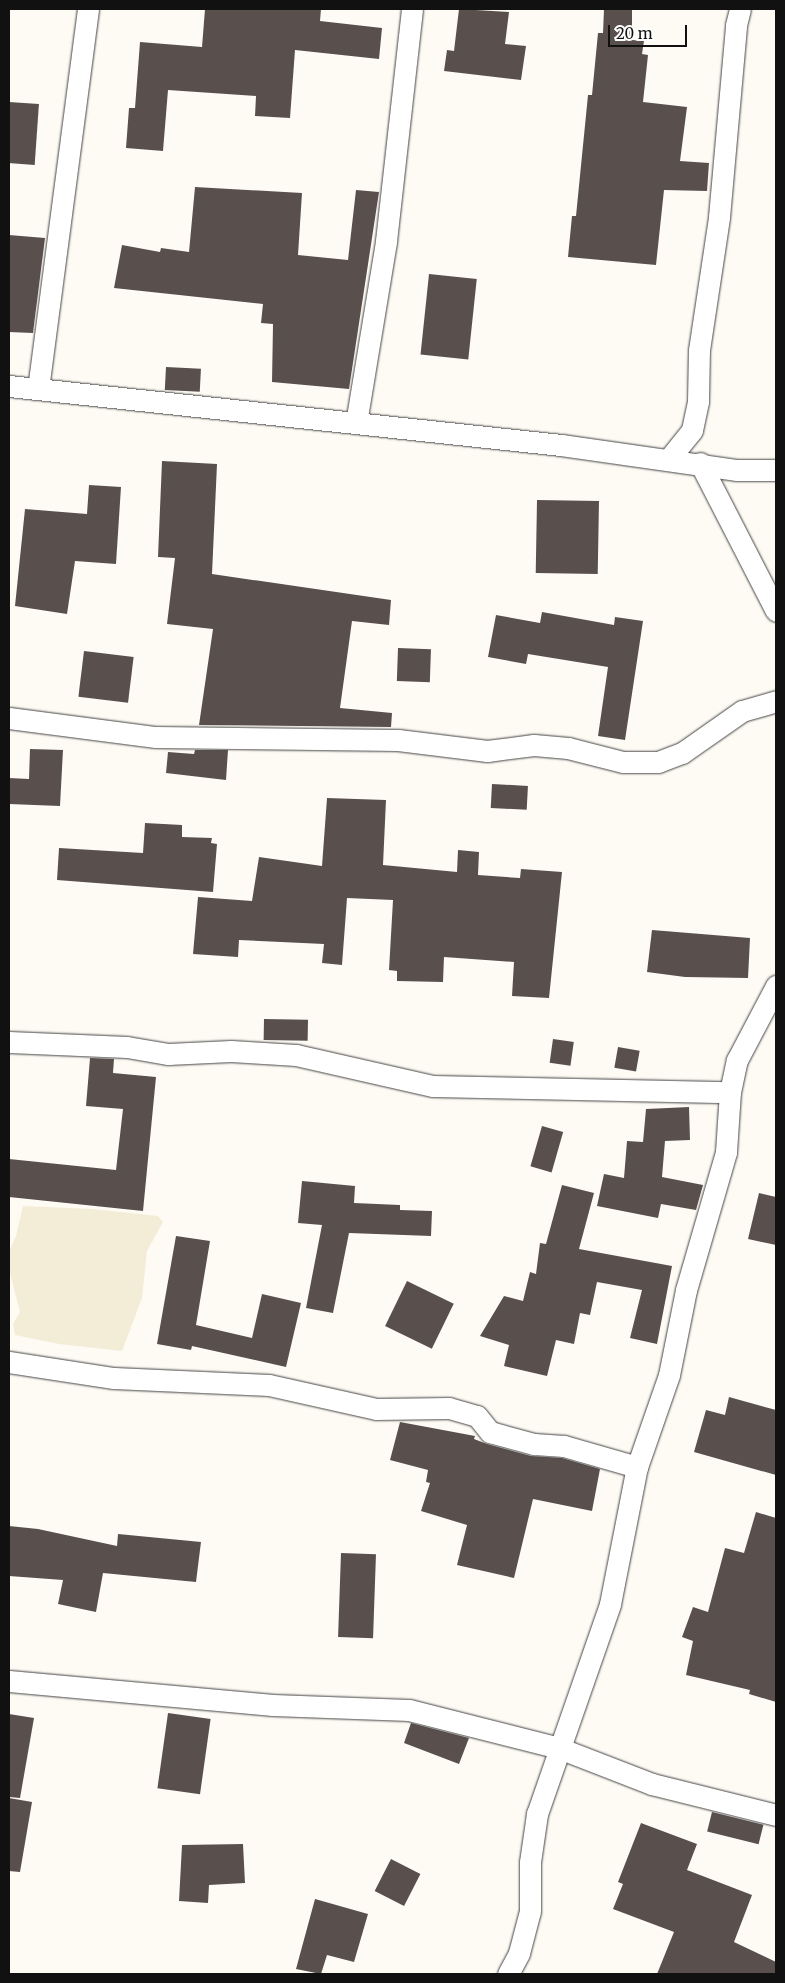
<!DOCTYPE html>
<style>
body{margin:0}
#map{position:relative;width:785px;height:1983px;overflow:hidden;background:#fefbf5;font-family:Merriweather,serif}
div>[style]{position:absolute}
[style*='--x']{left:calc(var(--x)*1px);top:calc(var(--y)*1px);width:calc(var(--w)*1px);rotate:calc(var(--a)*1deg)}
.farmland>*{inset:0;background:#f3ecd6}
.building>*{inset:0;background:#59504e;transform-origin:0 0}
.roads{filter:drop-shadow(0 0 1px #444) drop-shadow(0 0 1px #444)}
.street>*{height:21px;margin:-10.5px;padding:0 10.5px;transform-origin:10.5px;border-radius:10.5px;background:#fff}
span{translate:-50% -50%;white-space:nowrap;text-align:center;line-height:1.15;-webkit-text-stroke:5px #fff;paint-order:stroke}
.frame{position:absolute;inset:0;border:10px solid #111;pointer-events:none}
.scale{position:absolute;left:608px;top:25px;width:79px;height:22px;box-sizing:border-box;border:2px solid #111;border-top:0;padding-left:6px;font-size:15px;line-height:18px;white-space:nowrap;color:#111;-webkit-text-stroke:4px #fff;paint-order:stroke}
</style>
<div id="map">
<div class="farmland">
<i style="clip-path:polygon(23px 1206px,93px 1209px,158px 1216px,163px 1222px,147px 1251px,142px 1298px,122px 1351px,59px 1344px,15px 1335px,13px 1324px,20px 1312px,9px 1269px,9px 1252px,16px 1236px)"></i>
</div>
<div class="building">
<i style="clip-path:polygon(205px 9px,321px 9px,320px 21px,382px 28px,379px 59px,295px 50px,290px 118px,255px 116px,256px 96px,168px 90px,163px 151px,126px 148px,129px 108px,135px 108px,140px 42px,202px 47px)"></i>
<i style="clip-path:polygon(459px 9px,509px 12px,505px 44px,526px 46px,521px 80px,444px 71px,447px 50px,454px 51px)"></i>
<i style="clip-path:polygon(604px 9px,632px 9px,632px 40px,644px 41px,642px 54px,648px 55px,643px 102px,687px 107px,680px 161px,709px 163px,707px 191px,664px 190px,656px 265px,568px 257px,572px 216px,576px 216px,588px 95px,592px 95px,598px 33px,603px 33px)"></i>
<i style="left:9px;top:102px;width:30px;height:61px;rotate:4deg"></i>
<i style="clip-path:polygon(195px 187px,302px 193px,298px 255px,348px 260px,356px 190px,379px 192px,349px 389px,272px 382px,273px 324px,261px 323px,263px 304px,114px 288px,122px 245px,160px 252px,161px 248px,189px 252px)"></i>
<i style="clip-path:polygon(9px 235px,45px 238px,33px 333px,9px 332px)"></i>
<i style="left:429px;top:274px;width:48px;height:81px;rotate:6deg"></i>
<i style="left:166px;top:367px;width:35px;height:23px;rotate:3deg"></i>
<i style="clip-path:polygon(162px 461px,217px 464px,212px 574px,391px 600px,389px 625px,352px 621px,340px 708px,392px 713px,391px 727px,199px 725px,213px 629px,167px 624px,175px 558px,158px 557px)"></i>
<i style="clip-path:polygon(89px 485px,121px 487px,116px 564px,75px 561px,67px 614px,15px 606px,25px 509px,87px 514px)"></i>
<i style="left:537px;top:500px;width:62px;height:73px;rotate:1deg"></i>
<i style="clip-path:polygon(542px 612px,614px 625px,615px 617px,643px 621px,625px 740px,598px 736px,608px 667px,528px 654px,526px 664px,488px 657px,496px 615px,540px 623px)"></i>
<i style="left:398px;top:648px;width:33px;height:33px;rotate:2deg"></i>
<i style="left:84px;top:651px;width:50px;height:46px;rotate:7deg"></i>
<i style="clip-path:polygon(30px 749px,63px 750px,60px 806px,9px 804px,9px 778px,29px 779px)"></i>
<i style="clip-path:polygon(195px 750px,228px 750px,226px 780px,166px 773px,168px 752px,194px 754px)"></i>
<i style="left:492px;top:784px;width:36px;height:24px;rotate:3deg"></i>
<i style="clip-path:polygon(327px 798px,386px 800px,383px 865px,457px 872px,458px 850px,479px 852px,478px 875px,520px 878px,521px 869px,562px 872px,549px 998px,512px 996px,514px 962px,444px 957px,443px 982px,397px 981px,397px 971px,389px 970px,393px 900px,347px 898px,342px 965px,322px 963px,324px 944px,239px 940px,238px 957px,193px 954px,198px 897px,252px 901px,259px 857px,322px 866px)"></i>
<i style="clip-path:polygon(145px 823px,182px 825px,182px 837px,212px 838px,211px 843px,217px 844px,213px 892px,57px 880px,59px 848px,143px 853px)"></i>
<i style="clip-path:polygon(652px 930px,750px 938px,748px 978px,685px 977px,647px 972px)"></i>
<i style="left:264px;top:1019px;width:44px;height:21px;rotate:1deg"></i>
<i style="left:553px;top:1039px;width:21px;height:24px;rotate:8deg"></i>
<i style="left:618px;top:1047px;width:22px;height:21px;rotate:10deg"></i>
<i style="clip-path:polygon(90px 1058px,114px 1059px,113px 1073px,156px 1077px,143px 1211px,9px 1197px,9px 1159px,116px 1170px,123px 1109px,86px 1106px)"></i>
<i style="clip-path:polygon(689px 1107px,690px 1140px,665px 1141px,662px 1177px,703px 1185px,696px 1210px,661px 1204px,658px 1218px,597px 1206px,604px 1174px,624px 1178px,627px 1141px,643px 1142px,646px 1109px)"></i>
<i style="left:542px;top:1126px;width:22px;height:42px;rotate:16deg"></i>
<i style="clip-path:polygon(302px 1181px,355px 1186px,354px 1203px,400px 1205px,400px 1210px,432px 1211px,431px 1236px,349px 1233px,333px 1313px,306px 1308px,322px 1225px,298px 1223px)"></i>
<i style="clip-path:polygon(562px 1185px,594px 1193px,579px 1249px,672px 1266px,657px 1344px,630px 1338px,642px 1290px,597px 1282px,590px 1315px,580px 1313px,574px 1344px,556px 1340px,547px 1376px,504px 1366px,509px 1345px,480px 1336px,504px 1296px,523px 1301px,530px 1272px,536px 1274px,540px 1243px,546px 1244px)"></i>
<i style="clip-path:polygon(759px 1193px,776px 1197px,776px 1245px,748px 1239px)"></i>
<i style="clip-path:polygon(176px 1236px,210px 1241px,196px 1325px,252px 1338px,262px 1294px,301px 1303px,286px 1367px,192px 1346px,191px 1350px,157px 1344px)"></i>
<i style="left:407px;top:1281px;width:52px;height:50px;rotate:26deg"></i>
<i style="clip-path:polygon(729px 1397px,776px 1410px,776px 1475px,694px 1452px,706px 1410px,725px 1415px)"></i>
<i style="clip-path:polygon(400px 1422px,475px 1436px,474px 1439px,487px 1444px,531px 1456px,562px 1458px,600px 1469px,592px 1511px,533px 1499px,514px 1578px,457px 1565px,467px 1525px,421px 1511px,430px 1483px,426px 1482px,428px 1470px,390px 1460px)"></i>
<i style="clip-path:polygon(756px 1512px,776px 1518px,776px 1702px,749px 1694px,750px 1690px,686px 1675px,693px 1641px,682px 1637px,693px 1607px,708px 1612px,725px 1548px,744px 1553px)"></i>
<i style="clip-path:polygon(9px 1526px,38px 1529px,117px 1546px,118px 1534px,201px 1542px,196px 1582px,103px 1573px,96px 1612px,58px 1604px,63px 1580px,9px 1576px)"></i>
<i style="left:341px;top:1553px;width:35px;height:84px;rotate:2deg"></i>
<i style="left:168px;top:1713px;width:43px;height:76px;rotate:8deg"></i>
<i style="clip-path:polygon(9px 1714px,34px 1718px,20px 1798px,9px 1797px)"></i>
<i style="clip-path:polygon(411px 1723px,469px 1738px,459px 1764px,404px 1743px)"></i>
<i style="clip-path:polygon(9px 1798px,32px 1802px,20px 1872px,9px 1871px)"></i>
<i style="left:712px;top:1812px;width:53px;height:20px;rotate:14deg"></i>
<i style="clip-path:polygon(641px 1823px,697px 1844px,687px 1870px,752px 1895px,734px 1942px,776px 1962px,776px 1974px,657px 1974px,674px 1932px,613px 1909px,623px 1884px,618px 1882px)"></i>
<i style="clip-path:polygon(243px 1844px,245px 1883px,209px 1885px,208px 1903px,179px 1901px,182px 1845px)"></i>
<i style="left:391px;top:1859px;width:33px;height:36px;rotate:27deg"></i>
<i style="clip-path:polygon(315px 1899px,368px 1914px,354px 1962px,327px 1955px,321px 1974px,296px 1969px)"></i>
</div>
<div class="roads">
<div class="street">
<i style="--x:9;--y:386;--w:555;--a:6.1"></i>
<i style="--x:561;--y:445;--w:178;--a:8.1"></i>
<i style="--x:737;--y:470;--w:39;--a:0"></i>
<i style="--x:38;--y:389;--w:383;--a:-82.5"></i>
<i style="--x:356;--y:423;--w:184;--a:-80.6"></i>
<i style="--x:386;--y:241;--w:233;--a:-83.6"></i>
<i style="--x:668;--y:460;--w:38;--a:-51"></i>
<i style="--x:692;--y:430;--w:30;--a:-78"></i>
<i style="--x:698;--y:401;--w:51;--a:-88.9"></i>
<i style="--x:699;--y:350;--w:134;--a:-81.4"></i>
<i style="--x:719;--y:217;--w:193;--a:-84.9"></i>
<i style="--x:736;--y:25;--w:16;--a:-76"></i>
<i style="--x:700;--y:463;--w:166;--a:62.8"></i>
<i style="--x:9;--y:718;--w:148;--a:7.4"></i>
<i style="--x:156;--y:737;--w:242;--a:0.7"></i>
<i style="--x:398;--y:740;--w:90;--a:7"></i>
<i style="--x:487;--y:751;--w:47;--a:-7.3"></i>
<i style="--x:534;--y:745;--w:34;--a:5"></i>
<i style="--x:568;--y:748;--w:57;--a:14.3"></i>
<i style="--x:623;--y:762;--w:35;--a:0"></i>
<i style="--x:658;--y:762;--w:26;--a:-21"></i>
<i style="--x:682;--y:753;--w:73;--a:-35"></i>
<i style="--x:742;--y:711;--w:35;--a:-16"></i>
<i style="--x:9;--y:1042;--w:118;--a:2.4"></i>
<i style="--x:127;--y:1047;--w:42;--a:9.7"></i>
<i style="--x:168;--y:1054;--w:63;--a:-2.7"></i>
<i style="--x:231;--y:1051;--w:65;--a:3.5"></i>
<i style="--x:296;--y:1055;--w:140;--a:12.8"></i>
<i style="--x:433;--y:1086;--w:297;--a:1.2"></i>
<i style="--x:9;--y:1362;--w:106;--a:8.7"></i>
<i style="--x:114;--y:1378;--w:155;--a:2.6"></i>
<i style="--x:269;--y:1385;--w:110;--a:12.6"></i>
<i style="--x:376;--y:1409;--w:73;--a:-0.8"></i>
<i style="--x:449;--y:1408;--w:29;--a:16"></i>
<i style="--x:477;--y:1416;--w:21;--a:51"></i>
<i style="--x:490;--y:1432;--w:46;--a:15.3"></i>
<i style="--x:534;--y:1444;--w:30;--a:4"></i>
<i style="--x:564;--y:1446;--w:76;--a:16"></i>
<i style="--x:9;--y:1681;--w:265;--a:5.2"></i>
<i style="--x:273;--y:1705;--w:136;--a:2.1"></i>
<i style="--x:409;--y:1710;--w:155;--a:14.2"></i>
<i style="--x:559;--y:1748;--w:100;--a:21.2"></i>
<i style="--x:652;--y:1784;--w:128;--a:14"></i>
<i style="--x:508;--y:1974;--w:24;--a:-62"></i>
<i style="--x:519;--y:1953;--w:43;--a:-75.3"></i>
<i style="--x:530;--y:1911;--w:49;--a:-90"></i>
<i style="--x:530;--y:1862;--w:49;--a:-81.7"></i>
<i style="--x:537;--y:1814;--w:222;--a:-70.8"></i>
<i style="--x:610;--y:1604;--w:140;--a:-78.9"></i>
<i style="--x:637;--y:1467;--w:97;--a:-70.8"></i>
<i style="--x:669;--y:1375;--w:87;--a:-78.7"></i>
<i style="--x:686;--y:1290;--w:144;--a:-73.8"></i>
<i style="--x:726;--y:1152;--w:60;--a:-86.2"></i>
<i style="--x:730;--y:1092;--w:33;--a:-78"></i>
<i style="--x:737;--y:1060;--w:84;--a:-62.2"></i>
</div>
</div>
<div class="frame"></div>
<div class="scale">20 m</div>
</div>
